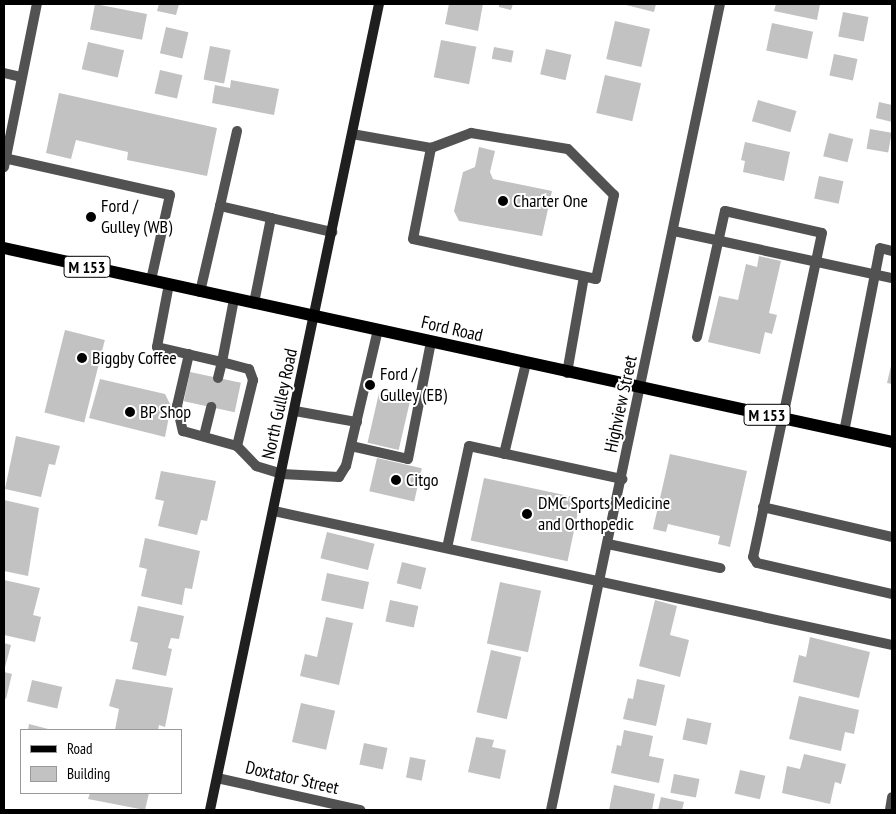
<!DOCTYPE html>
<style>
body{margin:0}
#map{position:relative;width:896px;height:814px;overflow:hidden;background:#fff;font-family:"PT Sans Narrow",sans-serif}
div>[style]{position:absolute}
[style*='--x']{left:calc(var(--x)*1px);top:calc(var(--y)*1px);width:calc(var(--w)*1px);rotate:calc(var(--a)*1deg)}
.building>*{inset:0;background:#c2c2c2;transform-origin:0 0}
.lane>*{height:10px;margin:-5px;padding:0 5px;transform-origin:5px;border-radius:5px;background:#525252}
.street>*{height:10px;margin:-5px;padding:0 5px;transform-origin:5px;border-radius:5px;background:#525252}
.secondary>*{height:10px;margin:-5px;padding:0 5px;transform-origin:5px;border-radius:5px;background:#1f1f1f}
.primary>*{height:12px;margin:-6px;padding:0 6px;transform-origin:6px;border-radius:6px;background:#000}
.dots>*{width:14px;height:14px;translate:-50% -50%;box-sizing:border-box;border:2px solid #fff;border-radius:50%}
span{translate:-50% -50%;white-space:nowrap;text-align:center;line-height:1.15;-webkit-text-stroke:4px #fff;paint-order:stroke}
.shield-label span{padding:1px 4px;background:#fff;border:1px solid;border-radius:4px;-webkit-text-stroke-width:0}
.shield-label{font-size:16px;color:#000;font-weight:700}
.poi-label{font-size:18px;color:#000}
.left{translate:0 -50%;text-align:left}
.street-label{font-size:18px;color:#000}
.frame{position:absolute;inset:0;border:5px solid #000;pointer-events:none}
.legend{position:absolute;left:20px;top:729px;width:162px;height:65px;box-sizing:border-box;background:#fff;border:1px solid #999;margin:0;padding:6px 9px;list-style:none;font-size:15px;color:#000}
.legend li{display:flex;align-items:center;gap:10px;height:25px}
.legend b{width:25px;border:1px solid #999}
</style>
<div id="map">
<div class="building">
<i style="left:95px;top:4px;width:53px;height:26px;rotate:11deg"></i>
<i style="clip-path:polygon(159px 4px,179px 4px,176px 15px,157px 11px)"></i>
<i style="clip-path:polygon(449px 4px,483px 4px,478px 31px,445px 24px)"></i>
<i style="clip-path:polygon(499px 4px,513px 4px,511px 10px,499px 7px)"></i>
<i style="clip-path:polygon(622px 4px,656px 4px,654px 12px)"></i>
<i style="clip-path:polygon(776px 4px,820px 4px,817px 20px,774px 11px)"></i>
<i style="left:843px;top:12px;width:26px;height:25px;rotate:11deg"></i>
<i style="left:615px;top:21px;width:36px;height:39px;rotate:13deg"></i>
<i style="left:772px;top:23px;width:42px;height:28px;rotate:12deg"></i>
<i style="left:166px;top:27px;width:23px;height:27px;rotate:13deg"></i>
<i style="left:441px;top:40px;width:36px;height:38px;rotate:11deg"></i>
<i style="left:88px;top:42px;width:37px;height:28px;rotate:13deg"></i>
<i style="left:210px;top:46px;width:21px;height:34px;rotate:11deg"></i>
<i style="left:494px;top:47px;width:20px;height:12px;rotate:11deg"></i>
<i style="left:546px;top:49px;width:26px;height:26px;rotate:13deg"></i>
<i style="left:834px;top:54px;width:24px;height:22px;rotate:12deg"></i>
<i style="left:160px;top:70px;width:23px;height:24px;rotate:13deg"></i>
<i style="left:605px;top:75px;width:37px;height:39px;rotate:13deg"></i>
<i style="clip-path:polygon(231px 80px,279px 89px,274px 115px,212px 103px,215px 85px,230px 88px)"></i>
<i style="clip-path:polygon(59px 93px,217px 128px,207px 176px,127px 160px,128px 152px,76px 140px,71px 159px,46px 153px)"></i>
<i style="left:758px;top:100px;width:40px;height:22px;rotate:16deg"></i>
<i style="clip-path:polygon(879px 102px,892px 105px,892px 122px,876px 118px)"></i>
<i style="left:870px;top:129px;width:22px;height:20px;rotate:10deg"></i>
<i style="left:829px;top:133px;width:25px;height:24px;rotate:14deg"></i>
<i style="clip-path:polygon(745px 142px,790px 152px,784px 181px,743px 172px,745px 161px,741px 160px)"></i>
<i style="clip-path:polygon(479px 147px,495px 151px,490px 172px,493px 179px,552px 191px,542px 236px,459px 221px,454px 211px,463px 172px,475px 167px)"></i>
<i style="left:819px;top:176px;width:25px;height:23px;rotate:12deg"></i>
<i style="clip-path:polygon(759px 256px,781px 261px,769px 313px,777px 315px,772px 334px,765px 332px,760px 354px,708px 342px,719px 296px,738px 300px,746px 264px,757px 267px)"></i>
<i style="left:65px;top:330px;width:41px;height:85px;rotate:14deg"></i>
<i style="clip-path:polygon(892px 362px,892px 384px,887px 383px)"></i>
<i style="left:190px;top:372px;width:52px;height:30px;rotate:12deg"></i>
<i style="clip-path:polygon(100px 379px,165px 394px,171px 406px,165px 437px,89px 418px)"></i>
<i style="left:379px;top:393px;width:32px;height:51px;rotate:13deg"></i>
<i style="clip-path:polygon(16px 436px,60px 446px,55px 465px,49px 464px,41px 497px,5px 489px)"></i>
<i style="clip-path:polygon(670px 454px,747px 471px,730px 547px,718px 544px,720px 536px,668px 524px,666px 532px,653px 529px)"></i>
<i style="left:377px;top:458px;width:46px;height:34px;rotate:13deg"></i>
<i style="clip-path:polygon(161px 471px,216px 481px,207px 521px,201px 520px,197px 535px,158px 526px,164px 501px,155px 499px)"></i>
<i style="left:484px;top:478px;width:99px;height:64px;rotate:12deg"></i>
<i style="clip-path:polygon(4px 500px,39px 508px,28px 576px,4px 571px)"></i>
<i style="left:327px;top:532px;width:49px;height:27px;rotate:14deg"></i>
<i style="clip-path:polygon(145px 538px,200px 551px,192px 589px,185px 588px,182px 605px,141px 596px,147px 569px,139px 567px)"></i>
<i style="left:402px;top:562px;width:25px;height:22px;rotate:14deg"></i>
<i style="left:327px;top:573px;width:43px;height:28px;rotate:12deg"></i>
<i style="clip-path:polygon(4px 580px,40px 588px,33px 615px,41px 617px,35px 642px,4px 635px)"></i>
<i style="left:500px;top:582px;width:42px;height:63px;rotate:12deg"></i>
<i style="left:390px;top:600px;width:29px;height:22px;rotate:12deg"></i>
<i style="clip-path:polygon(655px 600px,677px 606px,670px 635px,689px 640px,680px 677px,639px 666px)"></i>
<i style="clip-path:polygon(138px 606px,184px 616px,179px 639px,171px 638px,168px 648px,172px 649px,166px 676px,132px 669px,138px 643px,130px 641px)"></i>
<i style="clip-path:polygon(326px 617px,353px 623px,339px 685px,300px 676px,305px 654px,317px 657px)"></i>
<i style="clip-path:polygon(810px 637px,870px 652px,859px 698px,793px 682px,799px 655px,806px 657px)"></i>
<i style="clip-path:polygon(4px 643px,11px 645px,4px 671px)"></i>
<i style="left:491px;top:650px;width:31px;height:64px;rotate:13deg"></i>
<i style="clip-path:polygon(4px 672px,12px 674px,6px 699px,4px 698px)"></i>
<i style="clip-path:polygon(116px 679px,173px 688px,165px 727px,159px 725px,158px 730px,115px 730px,119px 709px,109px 706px)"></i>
<i style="clip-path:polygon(637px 679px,665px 685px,656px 726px,623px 719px,628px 698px,633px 699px)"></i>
<i style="left:32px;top:680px;width:31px;height:22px;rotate:13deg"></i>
<i style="clip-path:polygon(799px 696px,859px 710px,854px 734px,845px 732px,841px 751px,789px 739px)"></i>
<i style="left:301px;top:703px;width:35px;height:40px;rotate:13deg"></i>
<i style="left:687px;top:718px;width:25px;height:22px;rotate:12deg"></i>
<i style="clip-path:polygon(29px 724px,52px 730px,28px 730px)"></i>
<i style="clip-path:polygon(624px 730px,653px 736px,649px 756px,664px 759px,659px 783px,611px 773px,617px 745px,621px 746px)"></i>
<i style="clip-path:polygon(476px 737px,494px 740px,492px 747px,506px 750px,500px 779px,468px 772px)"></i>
<i style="left:364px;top:743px;width:24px;height:22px;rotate:12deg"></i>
<i style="clip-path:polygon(804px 754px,846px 764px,841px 784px,835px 782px,830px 804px,782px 793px,787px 766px,800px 769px)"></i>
<i style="left:410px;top:757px;width:16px;height:21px;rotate:11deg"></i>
<i style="left:740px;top:770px;width:26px;height:24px;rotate:13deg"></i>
<i style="left:674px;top:774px;width:26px;height:19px;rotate:11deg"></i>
<i style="clip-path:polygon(614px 785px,655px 794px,652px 810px,609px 810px)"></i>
<i style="clip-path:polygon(90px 793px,149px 793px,145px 810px,88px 799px)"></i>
<i style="clip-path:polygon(661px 797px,684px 802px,682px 810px,658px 810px)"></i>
</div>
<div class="lane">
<i style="--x:4;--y:73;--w:18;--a:13"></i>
<i style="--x:352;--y:134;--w:80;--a:10"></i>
<i style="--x:431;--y:148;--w:43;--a:-20.6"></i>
<i style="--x:471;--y:133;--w:98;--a:9.4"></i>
<i style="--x:568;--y:149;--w:65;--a:45"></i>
<i style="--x:614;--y:195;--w:86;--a:102.1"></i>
<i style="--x:596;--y:279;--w:187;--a:-167.7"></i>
<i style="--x:413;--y:239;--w:93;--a:-78.8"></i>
<i style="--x:4;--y:158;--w:170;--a:12.6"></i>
<i style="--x:170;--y:195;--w:87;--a:102.6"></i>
<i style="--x:220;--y:206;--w:77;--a:-77.2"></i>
<i style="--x:271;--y:218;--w:63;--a:12.9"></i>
<i style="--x:674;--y:231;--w:223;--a:12.2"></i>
<i style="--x:169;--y:284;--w:64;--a:100.8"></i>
<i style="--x:157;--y:347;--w:67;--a:13"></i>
<i style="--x:222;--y:362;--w:64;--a:-79.2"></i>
<i style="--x:200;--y:292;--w:88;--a:-76.9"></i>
<i style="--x:220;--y:206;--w:52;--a:13.2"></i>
<i style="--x:271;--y:218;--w:87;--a:101.3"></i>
<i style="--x:697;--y:337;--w:129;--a:-77.5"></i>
<i style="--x:725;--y:211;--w:99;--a:12.8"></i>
<i style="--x:822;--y:233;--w:331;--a:102"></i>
<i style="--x:753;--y:557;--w:7;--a:56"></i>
<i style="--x:757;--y:563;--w:139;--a:12.9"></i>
<i style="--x:189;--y:354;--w:53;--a:103"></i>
<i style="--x:177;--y:406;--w:26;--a:77"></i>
<i style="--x:183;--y:431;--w:56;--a:15.5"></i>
<i style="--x:567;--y:373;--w:97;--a:-80"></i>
<i style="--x:218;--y:378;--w:16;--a:-76"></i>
<i style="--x:222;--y:362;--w:28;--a:15"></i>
<i style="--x:249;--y:369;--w:12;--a:70"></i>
<i style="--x:253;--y:380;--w:68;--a:103.6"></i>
<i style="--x:237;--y:446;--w:28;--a:46"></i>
<i style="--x:256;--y:466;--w:27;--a:17"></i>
<i style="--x:282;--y:474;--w:57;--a:3"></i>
<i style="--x:339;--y:477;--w:13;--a:-58"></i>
<i style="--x:346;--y:466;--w:140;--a:-76.8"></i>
<i style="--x:295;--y:411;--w:63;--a:10.1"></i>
<i style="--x:844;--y:432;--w:187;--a:-78.9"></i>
<i style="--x:880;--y:248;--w:12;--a:14"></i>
<i style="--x:204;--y:436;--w:30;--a:-76"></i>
<i style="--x:351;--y:446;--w:58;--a:12.8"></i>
<i style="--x:408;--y:459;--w:119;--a:-78.9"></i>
<i style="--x:504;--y:454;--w:94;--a:-76.4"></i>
<i style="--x:763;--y:507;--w:132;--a:13.1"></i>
<i style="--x:274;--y:511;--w:632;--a:12.23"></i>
<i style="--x:608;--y:544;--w:115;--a:12.1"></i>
<i style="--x:447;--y:548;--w:104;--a:-77.8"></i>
<i style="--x:469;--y:446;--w:157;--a:12.2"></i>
</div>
<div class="street">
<i style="--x:4;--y:167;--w:166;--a:-78.6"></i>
<i style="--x:217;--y:778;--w:147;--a:12.6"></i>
<i style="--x:551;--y:810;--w:824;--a:-78.16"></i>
<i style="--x:890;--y:810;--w:13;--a:-81"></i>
</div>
<div class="secondary">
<i style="--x:210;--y:810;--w:824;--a:-78.16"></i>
</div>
<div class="primary">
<i style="--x:4;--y:248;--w:909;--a:12.32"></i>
</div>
<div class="dots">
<i style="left:503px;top:201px;background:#000"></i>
<i style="left:91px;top:217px;background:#000"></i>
<i style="left:82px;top:358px;background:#000"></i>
<i style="left:370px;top:385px;background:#000"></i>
<i style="left:130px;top:412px;background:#000"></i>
<i style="left:396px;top:480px;background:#000"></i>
<i style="left:527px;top:514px;background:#000"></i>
</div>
<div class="shield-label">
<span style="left:87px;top:267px">M 153</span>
<span style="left:767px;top:415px">M 153</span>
</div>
<div class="poi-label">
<span class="left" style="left:513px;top:201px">Charter One</span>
<span class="left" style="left:101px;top:217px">Ford /<br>Gulley (WB)</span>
<span class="left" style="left:92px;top:358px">Biggby Coffee</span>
<span class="left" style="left:380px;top:385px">Ford /<br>Gulley (EB)</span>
<span class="left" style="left:140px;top:412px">BP Shop</span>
<span class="left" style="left:406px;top:480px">Citgo</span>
<span class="left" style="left:538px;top:514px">DMC Sports Medicine<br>and Orthopedic</span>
</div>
<div class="street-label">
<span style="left:452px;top:329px;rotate:13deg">Ford Road</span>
<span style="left:280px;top:404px;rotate:-78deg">North Gulley Road</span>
<span style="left:621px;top:404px;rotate:-78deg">Highview Street</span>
<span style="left:292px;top:778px;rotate:13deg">Doxtator Street</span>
</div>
<div class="frame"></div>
<ul class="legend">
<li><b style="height:6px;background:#000"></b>Road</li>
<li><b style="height:14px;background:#c2c2c2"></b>Building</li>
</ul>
</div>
